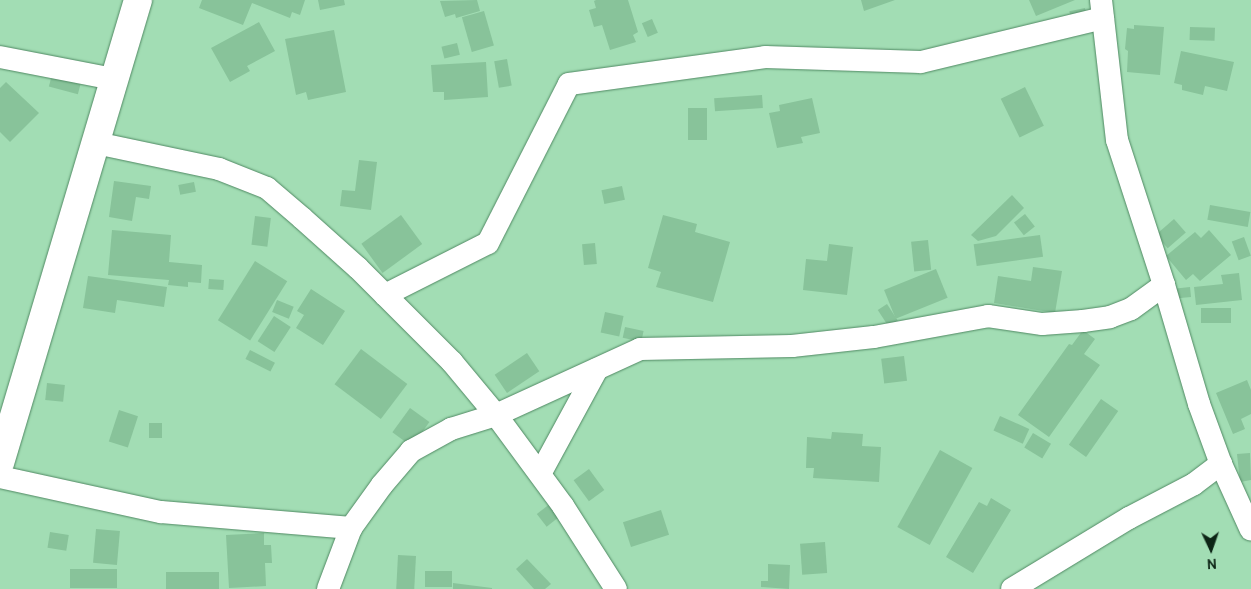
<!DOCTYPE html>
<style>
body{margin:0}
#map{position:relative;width:1251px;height:589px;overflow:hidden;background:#a2ddb4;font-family:Cabin,sans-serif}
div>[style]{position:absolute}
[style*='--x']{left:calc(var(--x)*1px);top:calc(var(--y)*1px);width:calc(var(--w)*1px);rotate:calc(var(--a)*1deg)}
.building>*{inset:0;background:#88c39a;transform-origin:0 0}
.roads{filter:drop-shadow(0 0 1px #508963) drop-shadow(0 0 1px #508963)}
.minor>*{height:22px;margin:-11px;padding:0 11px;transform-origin:11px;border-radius:11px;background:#fff}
.major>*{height:28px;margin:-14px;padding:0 14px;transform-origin:14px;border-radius:14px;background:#fff}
span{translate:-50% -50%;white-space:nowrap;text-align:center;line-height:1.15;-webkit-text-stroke:4.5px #a2ddb4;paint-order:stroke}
.north{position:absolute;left:1186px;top:524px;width:50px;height:50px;-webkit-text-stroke:4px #a2ddb4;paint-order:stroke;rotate:177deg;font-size:14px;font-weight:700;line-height:20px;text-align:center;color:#0d2516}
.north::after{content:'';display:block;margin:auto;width:18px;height:22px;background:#0d2516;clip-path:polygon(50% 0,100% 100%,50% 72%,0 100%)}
</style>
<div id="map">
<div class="building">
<i style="clip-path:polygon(202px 0,305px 0,300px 15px,292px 12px,290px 18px,252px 3px,243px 25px,199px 8px)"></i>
<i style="clip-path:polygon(318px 0,344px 0,345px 5px,320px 10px)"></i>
<i style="clip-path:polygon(477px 0,480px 11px,456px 18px,455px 14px,445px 17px,440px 1px)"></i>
<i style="clip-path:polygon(628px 0,638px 32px,633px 35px,636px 42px,610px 50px,602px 25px,594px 27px,589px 10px,596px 8px,594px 1px,596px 0)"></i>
<i style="clip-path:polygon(861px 0,895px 0,864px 11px)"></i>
<i style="clip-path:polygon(1029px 0,1075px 0,1036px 16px)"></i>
<i style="left:1085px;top:8px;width:14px;height:16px;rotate:78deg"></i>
<i style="left:484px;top:11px;width:36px;height:23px;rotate:74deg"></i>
<i style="left:652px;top:19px;width:15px;height:11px;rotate:67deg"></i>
<i style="clip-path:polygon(259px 22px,275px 51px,247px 66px,250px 71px,230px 82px,211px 48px)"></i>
<i style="clip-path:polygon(1134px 25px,1164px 27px,1160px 75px,1127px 72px,1128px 51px,1125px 49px,1127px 28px,1134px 29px)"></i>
<i style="left:1190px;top:27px;width:25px;height:13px;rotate:2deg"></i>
<i style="clip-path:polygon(334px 30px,346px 92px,308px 100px,306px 92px,296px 95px,285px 39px)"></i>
<i style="left:457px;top:43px;width:12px;height:16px;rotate:76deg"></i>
<i style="clip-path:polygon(1181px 51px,1234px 62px,1227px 91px,1205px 86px,1203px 95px,1182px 90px,1182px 85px,1174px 83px)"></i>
<i style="left:507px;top:59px;width:27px;height:13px;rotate:80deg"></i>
<i style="clip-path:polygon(486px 62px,488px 97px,444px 100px,444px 92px,433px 92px,431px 65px)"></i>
<i style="left:53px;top:71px;width:30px;height:16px;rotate:15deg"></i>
<i style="clip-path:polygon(6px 82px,39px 113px,10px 142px,0 132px,0 88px)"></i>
<i style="left:1025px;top:87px;width:43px;height:27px;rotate:64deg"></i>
<i style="left:762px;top:95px;width:13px;height:48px;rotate:86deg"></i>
<i style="clip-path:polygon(812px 98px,820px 133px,801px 137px,803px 143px,777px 148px,769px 113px,780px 111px,779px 105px)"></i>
<i style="left:688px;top:108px;width:19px;height:32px"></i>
<i style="clip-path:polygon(359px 160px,377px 162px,371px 210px,340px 206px,342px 190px,355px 191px)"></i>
<i style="clip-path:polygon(114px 181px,151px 186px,149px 199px,136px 197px,132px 221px,109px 217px)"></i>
<i style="left:194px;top:182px;width:10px;height:16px;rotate:79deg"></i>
<i style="left:622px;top:186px;width:14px;height:21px;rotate:78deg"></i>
<i style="clip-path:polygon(1012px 195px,1024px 208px,996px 236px,978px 241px,971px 235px)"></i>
<i style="left:1210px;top:205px;width:41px;height:15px;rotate:10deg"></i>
<i style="left:1025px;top:214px;width:16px;height:14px;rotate:52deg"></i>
<i style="left:401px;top:215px;width:36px;height:49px;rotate:54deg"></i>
<i style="clip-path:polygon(663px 215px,697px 224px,695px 232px,730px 242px,713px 302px,656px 287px,661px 272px,648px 268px)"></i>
<i style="left:255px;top:216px;width:16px;height:29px;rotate:7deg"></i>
<i style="left:1174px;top:219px;width:18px;height:24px;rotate:49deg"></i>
<i style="clip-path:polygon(112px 230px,171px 235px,169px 262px,202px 265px,201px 283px,188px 282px,188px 287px,168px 285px,169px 280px,108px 275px)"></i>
<i style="clip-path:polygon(1209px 230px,1231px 255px,1200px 281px,1193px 274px,1186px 280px,1166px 256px,1195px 232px,1201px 238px)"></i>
<i style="left:1040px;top:235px;width:22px;height:67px;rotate:82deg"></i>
<i style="left:1244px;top:237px;width:20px;height:13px;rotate:70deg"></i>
<i style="left:928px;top:240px;width:30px;height:17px;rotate:84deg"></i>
<i style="left:595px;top:243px;width:21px;height:13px;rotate:85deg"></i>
<i style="clip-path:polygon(829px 244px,853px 247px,847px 295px,803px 290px,806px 259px,827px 261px)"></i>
<i style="left:255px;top:261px;width:38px;height:70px;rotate:32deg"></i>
<i style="clip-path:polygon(1033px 267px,1062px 271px,1055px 313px,994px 303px,998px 276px,1031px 281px)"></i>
<i style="left:936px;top:269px;width:31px;height:56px;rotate:68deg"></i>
<i style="clip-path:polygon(1239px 273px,1242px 300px,1196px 305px,1194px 287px,1223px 284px,1221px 275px)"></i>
<i style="clip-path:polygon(88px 276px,167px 287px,164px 307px,117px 300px,115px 313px,83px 308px)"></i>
<i style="left:209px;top:279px;width:15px;height:10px;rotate:4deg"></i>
<i style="left:1190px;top:287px;width:10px;height:16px;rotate:84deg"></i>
<i style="clip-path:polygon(311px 289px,345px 311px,323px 345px,296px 328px,304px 315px,297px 311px)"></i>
<i style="left:277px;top:300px;width:18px;height:13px;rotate:22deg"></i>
<i style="left:887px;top:304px;width:20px;height:11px;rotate:57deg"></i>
<i style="left:1201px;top:308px;width:30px;height:15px"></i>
<i style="left:605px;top:312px;width:19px;height:21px;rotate:12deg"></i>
<i style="left:274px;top:316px;width:20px;height:30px;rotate:33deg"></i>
<i style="left:625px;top:327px;width:19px;height:11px;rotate:12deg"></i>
<i style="clip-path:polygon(1083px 330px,1095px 339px,1084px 354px,1100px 365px,1049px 437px,1018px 415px,1069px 344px,1072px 345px)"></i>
<i style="left:361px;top:349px;width:58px;height:44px;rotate:37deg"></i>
<i style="left:250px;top:350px;width:28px;height:10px;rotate:27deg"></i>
<i style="left:527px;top:353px;width:22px;height:39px;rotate:56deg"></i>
<i style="left:904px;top:356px;width:25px;height:23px;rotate:83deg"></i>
<i style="clip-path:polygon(1247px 380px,1251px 390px,1251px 414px,1241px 419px,1245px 429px,1233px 434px,1216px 393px)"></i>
<i style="left:47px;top:383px;width:18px;height:17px;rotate:6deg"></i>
<i style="left:1101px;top:399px;width:21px;height:56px;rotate:35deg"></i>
<i style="left:410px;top:408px;width:24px;height:30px;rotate:36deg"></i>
<i style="left:119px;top:410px;width:20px;height:33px;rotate:18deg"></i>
<i style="left:1000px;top:416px;width:32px;height:16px;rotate:24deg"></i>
<i style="left:149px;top:423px;width:13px;height:15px"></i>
<i style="clip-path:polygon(832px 432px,863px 434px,862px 446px,881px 447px,879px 482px,813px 478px,814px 468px,806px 468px,807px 437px,831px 439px)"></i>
<i style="left:1033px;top:433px;width:21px;height:17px;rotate:31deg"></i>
<i style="left:940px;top:450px;width:37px;height:88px;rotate:29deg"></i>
<i style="clip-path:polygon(1250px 453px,1251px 480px,1240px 482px,1237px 454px)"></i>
<i style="left:589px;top:469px;width:26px;height:19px;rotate:54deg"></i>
<i style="clip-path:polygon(991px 498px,1011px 510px,973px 573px,946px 557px,979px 502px,987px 506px)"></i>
<i style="left:551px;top:503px;width:16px;height:18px;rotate:52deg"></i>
<i style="left:661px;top:510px;width:26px;height:40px;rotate:72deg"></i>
<i style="left:96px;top:529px;width:24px;height:34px;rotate:5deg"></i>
<i style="left:50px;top:532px;width:19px;height:16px;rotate:9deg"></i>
<i style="clip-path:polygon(264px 533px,264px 545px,271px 545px,272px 563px,265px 563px,266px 586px,229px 588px,226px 535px)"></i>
<i style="left:825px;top:542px;width:31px;height:25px;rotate:86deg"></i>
<i style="left:398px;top:555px;width:18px;height:34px;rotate:3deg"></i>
<i style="clip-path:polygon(527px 559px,551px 584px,545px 589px,534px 589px,516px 569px)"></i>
<i style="clip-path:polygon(768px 564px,790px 565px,789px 589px,761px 587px,761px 581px,768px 581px)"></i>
<i style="left:117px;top:569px;width:19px;height:47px;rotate:90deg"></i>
<i style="left:425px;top:571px;width:27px;height:16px"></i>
<i style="left:219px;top:572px;width:17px;height:53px;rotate:90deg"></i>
<i style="clip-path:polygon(453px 583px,492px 588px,492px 589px,453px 589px)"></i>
</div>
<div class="roads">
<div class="minor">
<i style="--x:1101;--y:0;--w:141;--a:83.5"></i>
<i style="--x:1117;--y:140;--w:152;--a:72"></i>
<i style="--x:1164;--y:285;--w:124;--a:73.6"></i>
<i style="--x:1199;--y:404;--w:64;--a:69.9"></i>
<i style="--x:1221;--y:464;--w:72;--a:65.6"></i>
<i style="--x:0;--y:57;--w:115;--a:11"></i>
<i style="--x:96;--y:143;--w:126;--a:11.9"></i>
<i style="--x:219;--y:169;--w:52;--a:21.6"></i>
<i style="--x:267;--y:188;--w:46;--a:40.6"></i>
<i style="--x:302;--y:218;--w:75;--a:41.8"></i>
<i style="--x:358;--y:268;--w:133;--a:45"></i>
<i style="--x:452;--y:362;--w:69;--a:50.3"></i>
<i style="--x:496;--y:415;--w:113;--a:53.6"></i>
<i style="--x:563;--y:506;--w:98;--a:57.4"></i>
<i style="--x:385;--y:295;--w:115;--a:-26.8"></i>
<i style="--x:488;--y:243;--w:178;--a:-63"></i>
<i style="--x:569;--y:84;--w:198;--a:-7.8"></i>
<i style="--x:765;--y:57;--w:156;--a:1.8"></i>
<i style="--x:921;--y:62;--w:187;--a:-13.6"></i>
<i style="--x:540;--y:474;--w:119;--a:-61.5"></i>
<i style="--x:0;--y:477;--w:165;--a:12.3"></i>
<i style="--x:161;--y:512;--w:191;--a:4.8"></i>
<i style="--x:328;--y:589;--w:65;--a:-69.3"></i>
<i style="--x:351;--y:528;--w:53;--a:-54.2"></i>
<i style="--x:382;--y:485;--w:45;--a:-49.5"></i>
<i style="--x:411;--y:451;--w:46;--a:-28.8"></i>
<i style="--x:451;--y:429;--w:47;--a:-17.3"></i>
<i style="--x:496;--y:415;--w:158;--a:-24.6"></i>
<i style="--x:640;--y:349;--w:152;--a:-1.1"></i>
<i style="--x:792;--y:346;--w:82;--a:-6.3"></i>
<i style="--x:874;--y:337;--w:116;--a:-10.4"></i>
<i style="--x:988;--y:316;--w:55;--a:8.4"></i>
<i style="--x:1042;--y:324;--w:41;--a:-4.2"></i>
<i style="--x:1083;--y:321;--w:27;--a:-8"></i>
<i style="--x:1110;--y:317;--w:22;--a:-21"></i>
<i style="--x:1131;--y:309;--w:41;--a:-36"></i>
<i style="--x:1012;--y:589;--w:137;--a:-31.3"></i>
<i style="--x:1129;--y:518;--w:73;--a:-27.6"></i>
<i style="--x:1194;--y:484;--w:34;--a:-37"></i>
</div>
<div class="major">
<i style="--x:0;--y:463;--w:483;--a:-73.4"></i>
</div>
</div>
<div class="north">N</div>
</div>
